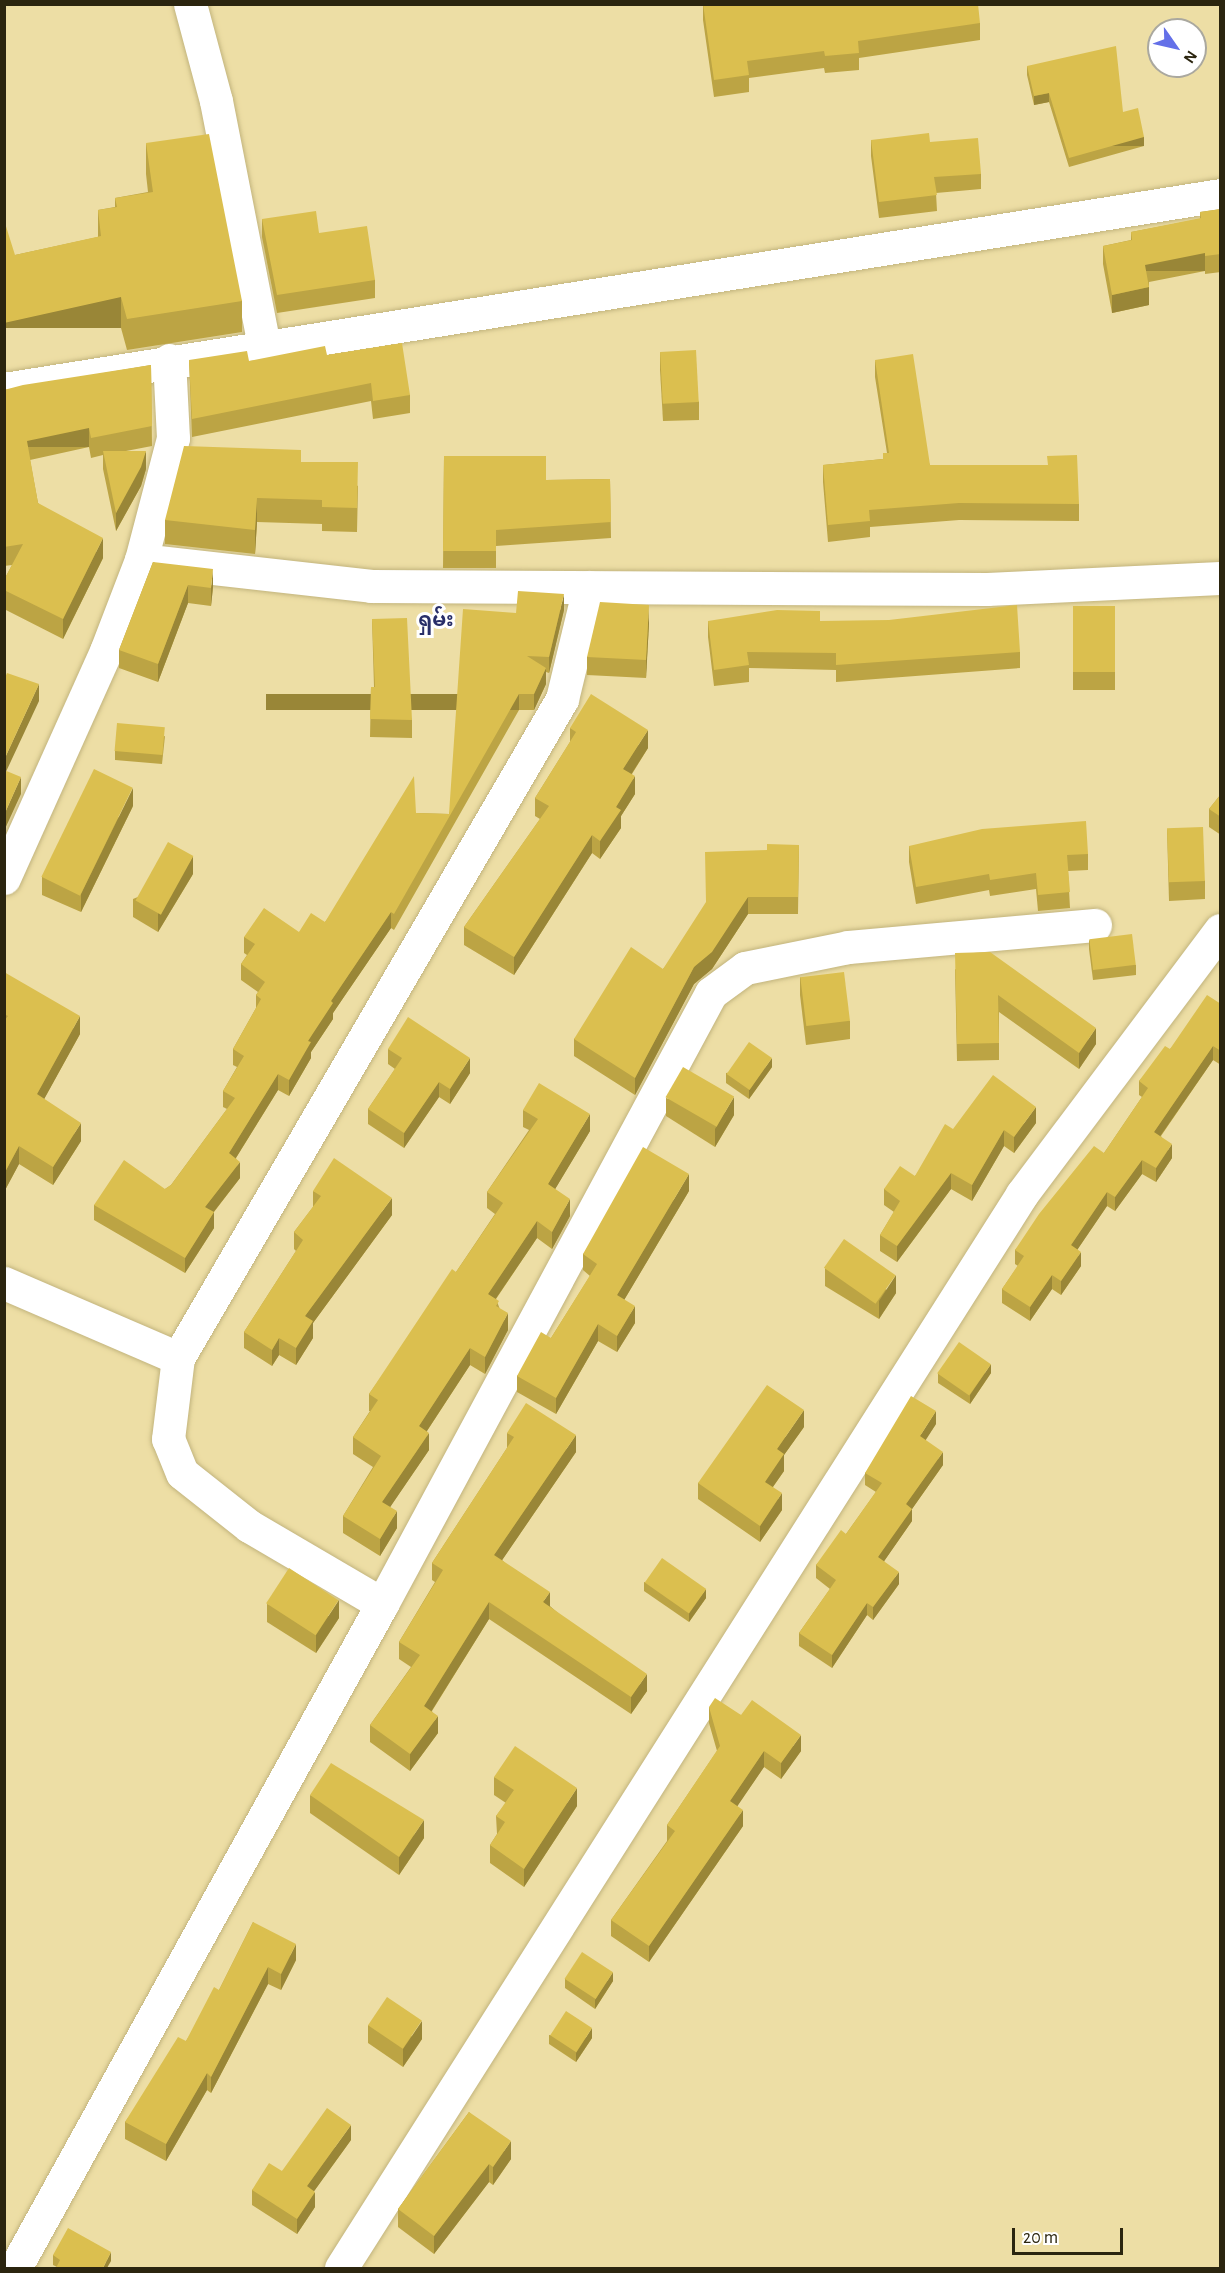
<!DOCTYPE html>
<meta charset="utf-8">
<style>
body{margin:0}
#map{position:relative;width:1225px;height:2273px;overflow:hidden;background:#eddea5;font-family:"Alegreya Sans","Noto Sans Myanmar",sans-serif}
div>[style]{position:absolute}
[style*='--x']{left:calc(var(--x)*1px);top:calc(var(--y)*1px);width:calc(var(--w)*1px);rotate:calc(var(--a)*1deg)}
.roads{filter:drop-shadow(0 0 2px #c2b47d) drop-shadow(0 0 2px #c2b47d)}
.street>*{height:33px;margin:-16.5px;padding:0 16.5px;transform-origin:16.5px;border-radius:16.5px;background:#fff}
.wall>*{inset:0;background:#bca444;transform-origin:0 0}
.shaded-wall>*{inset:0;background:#998637;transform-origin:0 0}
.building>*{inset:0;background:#dbbf4f;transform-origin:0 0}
span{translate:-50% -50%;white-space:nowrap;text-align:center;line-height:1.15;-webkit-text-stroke:6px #fff;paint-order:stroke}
.quarter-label{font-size:20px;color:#282e68;font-weight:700}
.frame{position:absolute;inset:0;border:6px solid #2b250f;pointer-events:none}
.north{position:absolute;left:1147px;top:18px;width:60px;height:60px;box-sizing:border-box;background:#fff;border:2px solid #aaa89f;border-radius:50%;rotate:124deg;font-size:16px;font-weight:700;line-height:24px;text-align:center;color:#2b250f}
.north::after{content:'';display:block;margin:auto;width:21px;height:27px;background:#6470e8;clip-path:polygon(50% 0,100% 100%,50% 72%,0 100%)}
.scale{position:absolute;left:1012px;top:2228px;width:111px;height:27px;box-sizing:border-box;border:3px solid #2b250f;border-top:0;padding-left:8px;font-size:18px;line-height:21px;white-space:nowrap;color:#2b250f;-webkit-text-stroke:4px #fff;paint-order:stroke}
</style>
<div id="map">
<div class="roads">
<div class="street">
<i style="--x:190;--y:4;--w:100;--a:75"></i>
<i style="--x:216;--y:101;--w:250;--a:78.9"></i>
<i style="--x:4;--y:389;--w:1231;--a:-9.06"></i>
<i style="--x:141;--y:560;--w:231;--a:6.4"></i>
<i style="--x:371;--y:586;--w:616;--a:0.28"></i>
<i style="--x:987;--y:589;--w:233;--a:-2.7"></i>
<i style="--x:4;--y:878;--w:249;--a:-65.8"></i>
<i style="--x:106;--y:651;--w:97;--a:-69"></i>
<i style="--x:141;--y:560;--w:126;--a:-75.3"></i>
<i style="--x:173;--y:438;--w:78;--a:-92.9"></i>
<i style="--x:4;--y:1283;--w:189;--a:23.3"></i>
<i style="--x:382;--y:1604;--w:154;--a:-149.6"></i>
<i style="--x:249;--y:1526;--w:85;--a:-141.7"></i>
<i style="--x:182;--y:1473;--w:37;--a:-112"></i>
<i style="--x:168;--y:1439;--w:82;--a:-83"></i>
<i style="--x:178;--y:1358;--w:763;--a:-59.77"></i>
<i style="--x:562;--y:699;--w:115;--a:-76.4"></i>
<i style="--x:15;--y:2268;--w:759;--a:-61.07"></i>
<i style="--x:382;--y:1604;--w:694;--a:-61.7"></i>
<i style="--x:711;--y:993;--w:42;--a:-36.3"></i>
<i style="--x:745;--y:968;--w:105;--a:-11.5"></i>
<i style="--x:848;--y:947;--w:248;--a:-5.1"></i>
<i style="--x:341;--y:2268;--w:1272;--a:-57.62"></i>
<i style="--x:1022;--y:1194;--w:330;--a:-53.1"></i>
</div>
</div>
<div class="wall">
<i style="clip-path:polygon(703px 4px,980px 23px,980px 40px,859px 58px,859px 70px,825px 73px,824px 68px,749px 78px,749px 92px,714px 97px,703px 20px)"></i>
<i style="clip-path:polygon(1027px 66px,1144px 146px,1069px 167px,1049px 102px,1034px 105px,1027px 75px)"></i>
<i style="clip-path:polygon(871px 140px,930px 142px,981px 174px,981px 189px,936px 193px,937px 211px,879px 218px,871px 156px)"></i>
<i style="clip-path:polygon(146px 143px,242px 301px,242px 332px,127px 350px,121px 328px,15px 255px,98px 237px,98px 210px,115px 207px,115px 198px,148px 192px,146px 174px)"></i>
<i style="clip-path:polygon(1221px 209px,1221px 272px,1205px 274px,1205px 271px,1149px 282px,1149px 305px,1112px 313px,1103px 264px,1103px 246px,1131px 240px,1131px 232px,1200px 219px,1200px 212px)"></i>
<i style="clip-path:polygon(262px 219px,319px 233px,375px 280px,375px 298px,277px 313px,262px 237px)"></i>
<i style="clip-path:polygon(660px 352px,699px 402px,699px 420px,663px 421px,660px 370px)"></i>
<i style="clip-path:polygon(327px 355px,410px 395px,410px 413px,373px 419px,371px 401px,192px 437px,189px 360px,249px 361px)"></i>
<i style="clip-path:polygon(875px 360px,930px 465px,1079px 504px,1079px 521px,959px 520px,870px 527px,870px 537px,828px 542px,823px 482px,823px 465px,883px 459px,887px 453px,875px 377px)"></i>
<i style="clip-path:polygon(151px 365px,152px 446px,126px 451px,146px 469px,141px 486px,116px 531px,103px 469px,103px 455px,91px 458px,89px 447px,30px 460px,38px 503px,103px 558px,63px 639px,4px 609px,4px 580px,12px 565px,4px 566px,4px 390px)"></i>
<i style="clip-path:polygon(444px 456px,546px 480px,610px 479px,611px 538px,496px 546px,496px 568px,443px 568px)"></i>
<i style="clip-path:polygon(301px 462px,358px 486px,357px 532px,322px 531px,322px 524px,257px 522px,255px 554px,165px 544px,165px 520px)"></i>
<i style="clip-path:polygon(153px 562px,213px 587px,211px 606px,188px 603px,158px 682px,119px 668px,119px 650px)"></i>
<i style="left:1073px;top:606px;width:42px;height:84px"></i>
<i style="clip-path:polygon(564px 610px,549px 673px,546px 672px,546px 684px,534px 710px,519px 710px,394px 930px,391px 928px,333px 1013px,333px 1019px,311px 1052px,311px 1058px,289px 1096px,278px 1090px,236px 1158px,240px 1178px,214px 1212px,214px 1228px,185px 1273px,94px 1220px,94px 1205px,165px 1189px,171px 1185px,227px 1109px,223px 1107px,223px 1091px,237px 1067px,233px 1065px,233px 1049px,256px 1008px,256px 995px,258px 992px,241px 980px,241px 964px,247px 955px,244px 953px,244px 937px,299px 932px,325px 922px,416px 813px,449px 814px,516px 613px)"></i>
<i style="clip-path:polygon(372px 619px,412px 720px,412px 738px,370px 737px,371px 687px,374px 687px)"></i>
<i style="clip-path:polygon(708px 621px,820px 621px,1020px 652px,1020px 668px,836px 682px,836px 670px,749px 668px,749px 682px,714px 686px,708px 637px)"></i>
<i style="clip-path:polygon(649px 623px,646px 678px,587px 675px,587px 657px)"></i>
<i style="clip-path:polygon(570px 728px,648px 748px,632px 774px,635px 794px,621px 816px,621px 828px,600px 859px,592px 853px,514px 975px,464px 945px,464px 927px,540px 819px,535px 816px,535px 798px,570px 742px)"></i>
<i style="clip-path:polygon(165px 736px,162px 764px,115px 760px,115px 751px)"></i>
<i style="clip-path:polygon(1221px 794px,1221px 835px,1209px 827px,1209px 809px)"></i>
<i style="clip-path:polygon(133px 806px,81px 912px,42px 895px,42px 877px)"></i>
<i style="clip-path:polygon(1167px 829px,1205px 881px,1205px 899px,1169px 901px)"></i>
<i style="clip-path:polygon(799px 845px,798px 914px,748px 914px,712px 969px,694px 984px,635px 1095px,574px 1056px,574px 1039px,663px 969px,767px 850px)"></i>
<i style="clip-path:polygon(909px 846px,1088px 854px,1088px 870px,1068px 871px,1070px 908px,1038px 911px,1036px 889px,990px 896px,989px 890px,916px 904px,909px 862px)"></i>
<i style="clip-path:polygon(193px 874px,158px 932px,133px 917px,133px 899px)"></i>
<i style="clip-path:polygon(1089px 940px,1136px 965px,1136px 975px,1093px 980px,1089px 949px)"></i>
<i style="clip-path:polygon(955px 969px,1096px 1044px,1079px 1069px,999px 1012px,999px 1060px,957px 1061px)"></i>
<i style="clip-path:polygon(4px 972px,80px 1034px,44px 1099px,81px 1141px,53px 1185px,19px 1164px,4px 1192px)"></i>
<i style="clip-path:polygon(800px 977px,850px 1021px,850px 1039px,806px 1045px,800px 995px)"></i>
<i style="clip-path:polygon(1221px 1004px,1221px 1065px,1213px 1060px,1161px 1136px,1172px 1158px,1156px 1182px,1142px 1174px,1115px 1211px,1107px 1206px,1077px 1250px,1081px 1266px,1061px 1295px,1052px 1289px,1030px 1321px,1002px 1303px,1002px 1289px,1018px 1266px,1015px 1264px,1015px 1250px,1104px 1153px,1142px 1097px,1139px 1095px,1139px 1081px,1170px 1049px)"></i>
<i style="clip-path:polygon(388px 1049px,470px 1073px,450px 1104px,439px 1097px,404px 1148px,368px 1124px,368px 1109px,395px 1069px,388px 1064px)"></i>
<i style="clip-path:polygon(772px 1067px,749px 1099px,726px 1083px,726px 1073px)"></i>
<i style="clip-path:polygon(666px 1098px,734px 1115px,715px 1147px,666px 1116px)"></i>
<i style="clip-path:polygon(523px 1110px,590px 1131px,555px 1189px,570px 1216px,552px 1249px,537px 1238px,496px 1299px,508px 1330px,485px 1374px,470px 1365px,427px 1431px,429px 1450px,390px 1507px,397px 1528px,380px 1556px,343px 1533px,343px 1516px,373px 1467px,353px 1454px,353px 1437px,370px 1411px,369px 1411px,369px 1394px,456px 1272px,495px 1214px,487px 1208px,487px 1192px,529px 1130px,523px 1127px)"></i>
<i style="clip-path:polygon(1036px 1123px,1014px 1153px,1004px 1146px,972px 1201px,951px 1189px,897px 1262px,880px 1251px,880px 1235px,894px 1212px,884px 1205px,884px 1189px,915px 1176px,953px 1129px)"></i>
<i style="clip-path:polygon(313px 1191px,392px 1215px,313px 1323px,313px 1338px,296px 1365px,279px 1355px,272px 1366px,244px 1348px,244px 1332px,296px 1251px,294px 1249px,294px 1232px,313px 1207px)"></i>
<i style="clip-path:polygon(689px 1191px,624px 1300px,635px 1323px,617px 1352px,598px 1341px,556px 1414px,517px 1392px,517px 1376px,551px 1338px,590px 1276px,583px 1270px,583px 1254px)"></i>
<i style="clip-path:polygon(825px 1268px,896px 1293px,879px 1319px,825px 1286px)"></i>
<i style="clip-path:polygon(991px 1373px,970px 1404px,938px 1383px,938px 1374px)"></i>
<i style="clip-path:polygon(936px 1424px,925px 1440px,943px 1465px,912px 1509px,912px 1521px,884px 1561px,899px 1584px,873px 1620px,867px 1615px,832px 1668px,799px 1646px,799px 1633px,830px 1589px,816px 1578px,816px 1565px,846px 1534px,876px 1492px,865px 1485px,865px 1473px)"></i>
<i style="clip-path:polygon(804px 1427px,784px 1455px,784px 1471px,773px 1487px,782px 1510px,760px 1542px,698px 1499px,698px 1483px)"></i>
<i style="clip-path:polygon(507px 1433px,576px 1452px,502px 1560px,550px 1606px,647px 1691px,631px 1714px,489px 1619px,432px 1711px,438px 1733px,410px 1771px,370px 1742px,370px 1725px,411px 1667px,399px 1659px,399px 1642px,435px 1582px,432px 1580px,432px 1563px,507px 1448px)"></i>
<i style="clip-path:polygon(644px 1582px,706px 1598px,689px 1622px,644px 1591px)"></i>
<i style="clip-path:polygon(267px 1604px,339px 1618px,316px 1653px,267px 1622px)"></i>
<i style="clip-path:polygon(709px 1707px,741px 1715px,801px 1751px,781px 1779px,764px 1767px,737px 1806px,743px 1826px,649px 1962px,611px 1936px,611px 1920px,667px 1841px,667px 1825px,717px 1751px,709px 1723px)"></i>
<i style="clip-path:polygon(494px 1777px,577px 1806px,524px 1887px,490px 1863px,490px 1845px,497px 1834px,496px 1816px,506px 1803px,494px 1795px)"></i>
<i style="clip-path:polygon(310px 1795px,424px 1838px,399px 1875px,310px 1813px)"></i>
<i style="clip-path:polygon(253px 1922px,296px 1960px,281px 1990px,268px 1984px,211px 2093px,207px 2090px,166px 2161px,125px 2139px,125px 2122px,186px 2041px,219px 1990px)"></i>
<i style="clip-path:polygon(565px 1979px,613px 1981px,595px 2009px,565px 1988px)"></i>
<i style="clip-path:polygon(368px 2025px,422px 2039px,403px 2067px,368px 2043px)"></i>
<i style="clip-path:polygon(549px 2035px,592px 2038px,576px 2062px,549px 2044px)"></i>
<i style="clip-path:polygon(469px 2112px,511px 2159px,493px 2185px,489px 2182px,434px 2254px,398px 2227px,398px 2209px)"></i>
<i style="clip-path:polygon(351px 2140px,314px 2191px,315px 2207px,297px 2234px,252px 2205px,252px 2190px,282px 2171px)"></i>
<i style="clip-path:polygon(53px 2255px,111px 2261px,57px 2267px,53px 2265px)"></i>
</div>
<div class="shaded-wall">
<i style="clip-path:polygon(1049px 93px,1049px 102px,1034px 105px,1034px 96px)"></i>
<i style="left:1144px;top:137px;width:9px;height:78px;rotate:90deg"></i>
<i style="left:1205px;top:253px;width:18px;height:61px;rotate:90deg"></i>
<i style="clip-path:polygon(1149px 287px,1149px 305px,1112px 313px,1112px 295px)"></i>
<i style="left:121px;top:297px;width:31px;height:120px;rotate:90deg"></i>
<i style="left:89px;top:428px;width:19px;height:63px;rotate:90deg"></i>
<i style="clip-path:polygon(146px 451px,146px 469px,141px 486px,116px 531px,116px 513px)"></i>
<i style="clip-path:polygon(257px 498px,257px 522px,255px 554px,255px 530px)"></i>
<i style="clip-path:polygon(103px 538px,103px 558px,63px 639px,63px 619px)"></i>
<i style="clip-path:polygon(213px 569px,213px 587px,211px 606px,211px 588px)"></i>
<i style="clip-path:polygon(188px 585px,188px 603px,158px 682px,158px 664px)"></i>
<i style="clip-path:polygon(564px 594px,564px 610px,549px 673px,549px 657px)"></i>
<i style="clip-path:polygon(649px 605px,649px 623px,646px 678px,646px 660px)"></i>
<i style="clip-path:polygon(546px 668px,546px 684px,534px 710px,534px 694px)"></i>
<i style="clip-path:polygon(39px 684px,39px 701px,4px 776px,4px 760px)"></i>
<i style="left:519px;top:694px;width:16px;height:253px;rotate:90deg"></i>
<i style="clip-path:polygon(648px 730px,648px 748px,623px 787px,623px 769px)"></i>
<i style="clip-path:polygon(635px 776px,635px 794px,621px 816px,621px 828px,600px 859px,600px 841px,616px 807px)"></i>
<i style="clip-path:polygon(21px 777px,21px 794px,4px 831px,4px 815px)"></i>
<i style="clip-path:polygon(133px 788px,133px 806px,81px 912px,81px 894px)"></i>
<i style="clip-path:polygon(592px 835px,592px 853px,514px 975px,514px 957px)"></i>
<i style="clip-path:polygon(193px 856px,193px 874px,158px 932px,158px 914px)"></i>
<i style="clip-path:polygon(748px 897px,748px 914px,712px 969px,694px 984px,635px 1095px,635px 1078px,694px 967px)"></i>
<i style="clip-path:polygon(391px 912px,391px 928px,333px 1013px,333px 1019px,311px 1052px,311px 1058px,289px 1096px,289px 1080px,308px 1041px,331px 1001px)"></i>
<i style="clip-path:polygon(80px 1016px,80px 1034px,37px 1112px,37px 1094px)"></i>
<i style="clip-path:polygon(1096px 1028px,1096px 1044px,1079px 1069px,1079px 1053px)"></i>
<i style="clip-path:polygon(1213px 1046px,1213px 1060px,1154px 1145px,1154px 1132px)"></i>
<i style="clip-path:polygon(470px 1058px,470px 1073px,450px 1104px,450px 1089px)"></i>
<i style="clip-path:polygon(772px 1058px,772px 1067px,749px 1099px,749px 1090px)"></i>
<i style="clip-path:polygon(278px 1074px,278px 1090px,229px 1169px,229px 1153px)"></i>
<i style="clip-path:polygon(439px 1082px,439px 1097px,404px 1148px,404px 1133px)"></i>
<i style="clip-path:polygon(734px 1097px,734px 1115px,715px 1147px,715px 1129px)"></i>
<i style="clip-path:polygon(1036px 1107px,1036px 1123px,1014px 1153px,1014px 1137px)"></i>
<i style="clip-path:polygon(590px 1114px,590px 1131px,548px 1201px,548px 1184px)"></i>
<i style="clip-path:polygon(81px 1123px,81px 1141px,53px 1185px,53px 1167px)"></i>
<i style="clip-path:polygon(1004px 1130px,1004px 1146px,972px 1201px,972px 1185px)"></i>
<i style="clip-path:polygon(1172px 1144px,1172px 1158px,1156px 1182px,1156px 1168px)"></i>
<i style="clip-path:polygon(19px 1146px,19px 1164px,4px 1192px,4px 1174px)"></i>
<i style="clip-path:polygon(1142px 1160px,1142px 1174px,1115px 1211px,1115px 1197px)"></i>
<i style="clip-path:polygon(240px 1162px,240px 1178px,205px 1223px,205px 1207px)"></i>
<i style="clip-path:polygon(951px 1173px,951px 1189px,897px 1262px,897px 1246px)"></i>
<i style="clip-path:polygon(689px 1174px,689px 1191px,617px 1312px,617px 1295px)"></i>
<i style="clip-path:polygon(1107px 1192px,1107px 1206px,1071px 1259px,1071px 1245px)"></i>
<i style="clip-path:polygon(392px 1198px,392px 1215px,313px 1323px,313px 1338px,296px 1365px,296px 1348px,305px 1316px)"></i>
<i style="clip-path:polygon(570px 1199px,570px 1216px,552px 1249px,552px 1232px)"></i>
<i style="clip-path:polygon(214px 1212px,214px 1228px,185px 1273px,185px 1258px)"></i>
<i style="clip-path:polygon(537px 1221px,537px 1238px,488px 1310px,488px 1294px)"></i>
<i style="clip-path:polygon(1081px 1252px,1081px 1266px,1061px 1295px,1061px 1281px)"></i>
<i style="clip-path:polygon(896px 1275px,896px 1293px,879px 1319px,879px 1301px)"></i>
<i style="clip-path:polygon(1052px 1275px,1052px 1289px,1030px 1321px,1030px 1307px)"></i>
<i style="clip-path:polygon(635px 1306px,635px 1323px,617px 1352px,617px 1336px)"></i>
<i style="clip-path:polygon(508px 1313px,508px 1330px,485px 1374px,485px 1357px)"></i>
<i style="clip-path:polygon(598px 1324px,598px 1341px,556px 1414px,556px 1398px)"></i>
<i style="clip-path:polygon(279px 1338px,279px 1355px,272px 1366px,272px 1350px)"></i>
<i style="clip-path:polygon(470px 1348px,470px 1365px,419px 1443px,419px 1426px)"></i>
<i style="clip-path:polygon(991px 1364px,991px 1373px,970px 1404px,970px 1395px)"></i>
<i style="clip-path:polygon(804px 1410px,804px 1427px,784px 1455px,784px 1471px,765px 1498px,765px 1482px,777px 1449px)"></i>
<i style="clip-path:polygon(936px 1411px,936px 1424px,920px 1449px,920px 1436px)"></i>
<i style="clip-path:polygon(429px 1433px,429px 1450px,382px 1519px,382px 1502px)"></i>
<i style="clip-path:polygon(576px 1435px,576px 1452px,494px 1572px,494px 1555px)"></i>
<i style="clip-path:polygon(943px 1452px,943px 1465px,912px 1509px,912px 1521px,878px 1570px,878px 1557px,906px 1504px)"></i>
<i style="clip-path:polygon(782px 1493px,782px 1510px,760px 1542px,760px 1526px)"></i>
<i style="clip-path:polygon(397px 1511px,397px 1528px,380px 1556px,380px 1539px)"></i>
<i style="clip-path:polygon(899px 1572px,899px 1584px,873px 1620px,873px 1607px)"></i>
<i style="clip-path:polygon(706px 1589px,706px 1598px,689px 1622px,689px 1612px)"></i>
<i style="clip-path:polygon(550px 1592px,550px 1609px,543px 1602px)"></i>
<i style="clip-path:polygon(339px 1600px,339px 1618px,316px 1653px,316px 1635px)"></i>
<i style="clip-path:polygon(489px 1602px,489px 1619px,424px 1723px,424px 1706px)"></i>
<i style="clip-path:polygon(867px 1603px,867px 1615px,832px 1668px,832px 1655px)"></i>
<i style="clip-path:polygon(647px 1674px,647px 1691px,631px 1714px,631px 1697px)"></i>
<i style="clip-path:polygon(438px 1716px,438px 1733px,410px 1771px,410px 1754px)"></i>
<i style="clip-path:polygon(801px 1735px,801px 1751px,781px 1779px,781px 1763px)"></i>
<i style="clip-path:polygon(764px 1751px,764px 1767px,730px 1817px,730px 1801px)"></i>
<i style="clip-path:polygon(577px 1788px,577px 1806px,524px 1887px,524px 1869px)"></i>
<i style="clip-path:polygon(743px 1810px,743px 1826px,649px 1962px,649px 1946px)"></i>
<i style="clip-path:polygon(424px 1820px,424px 1838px,399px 1875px,399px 1857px)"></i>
<i style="clip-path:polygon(296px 1944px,296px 1960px,281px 1990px,281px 1974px)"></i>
<i style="clip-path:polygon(268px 1967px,268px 1984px,211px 2093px,211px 2077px)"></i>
<i style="clip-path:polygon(613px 1972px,613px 1981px,595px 2009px,595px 2000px)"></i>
<i style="clip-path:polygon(422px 2021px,422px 2039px,403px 2067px,403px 2049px)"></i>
<i style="clip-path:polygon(592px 2028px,592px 2038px,576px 2062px,576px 2053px)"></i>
<i style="clip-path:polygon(207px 2073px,207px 2090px,166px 2161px,166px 2144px)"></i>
<i style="clip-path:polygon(351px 2125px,351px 2140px,307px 2201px,307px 2186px)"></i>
<i style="clip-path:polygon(511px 2141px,511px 2159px,493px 2185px,493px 2167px)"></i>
<i style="clip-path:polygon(489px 2164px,489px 2182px,434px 2254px,434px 2236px)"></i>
<i style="clip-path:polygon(315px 2192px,315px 2207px,297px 2234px,297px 2219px)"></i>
<i style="clip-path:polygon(111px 2252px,111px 2261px,107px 2268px,103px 2268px)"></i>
</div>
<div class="building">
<i style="clip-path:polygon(703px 4px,978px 4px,980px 23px,858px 41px,859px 53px,825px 56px,824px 51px,747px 61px,749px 75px,714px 80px)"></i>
<i style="clip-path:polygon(1116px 46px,1123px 112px,1138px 108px,1144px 137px,1069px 158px,1049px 93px,1034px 96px,1027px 66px)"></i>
<i style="clip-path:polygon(929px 133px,930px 142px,978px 138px,981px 174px,934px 177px,937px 195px,879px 202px,871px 140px)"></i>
<i style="clip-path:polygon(209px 134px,242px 301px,127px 319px,121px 297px,4px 323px,4px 220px,15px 255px,101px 236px,98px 210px,117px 207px,115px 198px,153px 192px,146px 143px)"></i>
<i style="clip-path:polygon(1221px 209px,1221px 254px,1205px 256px,1205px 253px,1145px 265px,1149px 287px,1112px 295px,1103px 246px,1132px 240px,1131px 232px,1201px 218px,1200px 212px)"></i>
<i style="clip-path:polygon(316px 211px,319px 233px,367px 226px,375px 280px,277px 295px,262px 219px)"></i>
<i style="clip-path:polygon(402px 343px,410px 395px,373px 401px,371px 383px,192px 419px,189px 360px,247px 351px,249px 361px,325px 346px,327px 355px)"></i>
<i style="left:696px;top:350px;width:52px;height:36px;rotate:87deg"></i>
<i style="clip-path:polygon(913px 354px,930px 465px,1048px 465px,1047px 456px,1077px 455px,1079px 504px,959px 503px,869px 510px,870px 521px,828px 525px,823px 465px,883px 459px,883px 453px,889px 453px,875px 360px)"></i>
<i style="clip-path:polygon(151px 365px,152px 426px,91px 438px,89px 428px,27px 441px,38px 503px,103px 538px,63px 619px,4px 590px,4px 580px,23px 544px,4px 547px,4px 390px,23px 385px)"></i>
<i style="clip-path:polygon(184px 446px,301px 450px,301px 462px,358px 462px,357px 508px,322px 507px,322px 500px,257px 498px,255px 530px,165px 520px)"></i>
<i style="clip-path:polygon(103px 451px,146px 451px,141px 467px,116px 513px)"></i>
<i style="clip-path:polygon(444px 456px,546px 456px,546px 480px,610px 479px,611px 522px,496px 530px,496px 551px,443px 551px)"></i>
<i style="clip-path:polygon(153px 562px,213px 569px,211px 588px,188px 585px,158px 664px,119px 650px)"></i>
<i style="clip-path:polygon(518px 591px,564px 594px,549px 657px,527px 656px,546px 668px,534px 694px,519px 694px,394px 914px,391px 912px,331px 1001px,333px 1003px,308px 1041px,311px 1042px,289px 1080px,278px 1074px,229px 1153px,240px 1162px,205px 1207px,214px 1212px,185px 1258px,94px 1205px,124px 1160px,165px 1189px,171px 1185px,235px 1098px,223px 1091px,244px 1056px,233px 1049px,261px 999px,256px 995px,265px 982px,241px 964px,255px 944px,244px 937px,264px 908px,299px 932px,311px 913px,325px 922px,414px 776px,416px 813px,449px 814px,463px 609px,516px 613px)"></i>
<i style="clip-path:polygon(600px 602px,649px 605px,646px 660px,587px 657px)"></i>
<i style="clip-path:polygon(1017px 605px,1020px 652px,836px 665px,836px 653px,747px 652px,749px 665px,714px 670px,708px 621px,777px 610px,820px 611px,820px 621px,889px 620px)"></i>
<i style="left:1073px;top:606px;width:42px;height:66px"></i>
<i style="clip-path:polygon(407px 618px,412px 720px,370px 719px,371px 687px,375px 687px,372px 619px)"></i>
<i style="clip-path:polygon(7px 673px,39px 684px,4px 760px,4px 680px)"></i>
<i style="clip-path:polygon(591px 694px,648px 730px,623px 769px,635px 776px,616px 807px,621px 810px,600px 841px,592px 835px,514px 957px,464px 927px,549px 806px,535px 798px,576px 732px,570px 728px)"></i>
<i style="left:117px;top:723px;width:48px;height:28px;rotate:5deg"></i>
<i style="left:94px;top:769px;width:43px;height:120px;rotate:26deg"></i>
<i style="clip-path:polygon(4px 770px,21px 777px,4px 815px)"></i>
<i style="clip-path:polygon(1221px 794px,1221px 817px,1209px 809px)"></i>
<i style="clip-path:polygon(1086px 821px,1088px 854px,1067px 855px,1070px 892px,1038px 895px,1036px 873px,990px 880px,989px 874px,916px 887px,909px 846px,982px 829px)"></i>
<i style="left:1203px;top:827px;width:54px;height:36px;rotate:88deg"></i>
<i style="left:168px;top:842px;width:29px;height:67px;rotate:29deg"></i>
<i style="clip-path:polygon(767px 844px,799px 845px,798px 897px,748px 897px,712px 952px,694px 967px,635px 1078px,574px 1039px,631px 947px,663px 969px,706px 902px,705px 852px,767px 850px)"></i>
<i style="left:1132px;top:934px;width:31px;height:43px;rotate:83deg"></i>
<i style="clip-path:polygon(990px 952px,1096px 1028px,1079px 1053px,998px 995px,999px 1043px,957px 1044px,955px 953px)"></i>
<i style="clip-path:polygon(4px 972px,80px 1016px,37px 1094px,81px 1123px,53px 1167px,19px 1146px,4px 1174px,4px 1021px,8px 1016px,4px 1014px)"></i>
<i style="left:844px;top:972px;width:49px;height:44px;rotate:83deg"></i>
<i style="clip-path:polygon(1207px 995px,1221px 1004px,1221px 1051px,1213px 1046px,1154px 1132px,1172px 1144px,1156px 1168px,1142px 1160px,1115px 1197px,1107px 1192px,1071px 1245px,1081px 1252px,1061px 1281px,1052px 1275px,1030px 1307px,1002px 1289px,1024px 1256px,1015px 1250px,1039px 1214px,1094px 1146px,1104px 1153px,1148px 1088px,1139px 1081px,1165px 1046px,1170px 1049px)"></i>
<i style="clip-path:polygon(408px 1017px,470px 1058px,450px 1089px,439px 1082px,404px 1133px,368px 1109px,402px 1058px,388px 1049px)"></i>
<i style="left:749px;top:1042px;width:28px;height:39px;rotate:35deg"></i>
<i style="left:683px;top:1067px;width:59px;height:35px;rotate:30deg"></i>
<i style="clip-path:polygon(993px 1075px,1036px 1107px,1014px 1137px,1004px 1130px,972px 1185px,951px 1173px,897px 1246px,880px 1235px,900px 1201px,884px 1189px,900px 1166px,915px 1176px,945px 1124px,953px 1129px)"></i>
<i style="clip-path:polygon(539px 1083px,590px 1114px,548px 1184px,570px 1199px,552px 1232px,537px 1221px,488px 1294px,499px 1301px,496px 1306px,508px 1313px,485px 1357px,470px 1348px,419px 1426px,429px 1433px,382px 1502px,397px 1511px,380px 1539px,343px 1516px,381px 1456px,353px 1437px,378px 1400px,369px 1394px,452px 1269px,456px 1272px,503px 1203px,487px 1192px,538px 1119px,523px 1110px)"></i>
<i style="clip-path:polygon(643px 1147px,689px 1174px,617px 1295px,635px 1306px,617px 1336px,598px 1324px,556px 1398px,517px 1376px,541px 1332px,551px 1338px,597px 1264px,583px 1254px)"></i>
<i style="clip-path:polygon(334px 1158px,392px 1198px,305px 1316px,313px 1321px,296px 1348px,279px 1338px,272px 1350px,244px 1332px,303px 1240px,294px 1232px,321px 1196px,313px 1191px)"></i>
<i style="left:844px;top:1239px;width:63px;height:35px;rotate:35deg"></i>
<i style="left:959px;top:1342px;width:39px;height:38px;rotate:35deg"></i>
<i style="clip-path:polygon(767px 1385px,804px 1410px,777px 1449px,784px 1454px,765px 1482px,782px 1493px,760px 1526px,698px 1483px)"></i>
<i style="clip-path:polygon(911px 1396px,936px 1411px,920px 1436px,943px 1452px,906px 1504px,912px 1509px,878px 1557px,899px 1572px,873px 1607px,867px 1603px,832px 1655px,799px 1633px,836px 1580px,816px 1565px,841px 1530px,846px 1534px,882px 1483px,865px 1473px)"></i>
<i style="clip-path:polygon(526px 1403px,576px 1435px,494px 1555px,550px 1592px,543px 1602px,647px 1674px,631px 1697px,489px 1602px,424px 1706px,438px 1716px,410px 1754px,370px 1725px,420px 1655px,399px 1642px,443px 1570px,432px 1563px,514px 1437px,507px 1433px)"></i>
<i style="left:662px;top:1558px;width:54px;height:30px;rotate:35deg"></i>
<i style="left:289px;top:1568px;width:59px;height:42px;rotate:33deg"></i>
<i style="clip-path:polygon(715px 1698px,741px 1715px,752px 1700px,801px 1735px,781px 1763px,764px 1751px,730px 1801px,743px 1810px,649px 1946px,611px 1920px,675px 1831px,667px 1825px,720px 1746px,709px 1707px)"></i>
<i style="clip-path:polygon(515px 1746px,577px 1788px,524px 1869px,490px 1845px,505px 1822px,496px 1816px,514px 1790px,494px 1777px)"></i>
<i style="clip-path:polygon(331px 1763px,424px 1820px,399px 1857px,310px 1795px)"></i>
<i style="clip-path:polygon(253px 1922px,296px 1944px,281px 1974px,268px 1967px,211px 2077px,207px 2073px,166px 2144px,125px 2122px,178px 2037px,186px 2041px,214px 1987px,219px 1990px)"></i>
<i style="left:582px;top:1952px;width:37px;height:32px;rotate:33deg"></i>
<i style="left:387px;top:1997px;width:42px;height:34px;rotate:34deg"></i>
<i style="left:566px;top:2011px;width:31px;height:29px;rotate:33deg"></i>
<i style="clip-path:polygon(327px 2108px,351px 2125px,307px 2186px,315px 2192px,297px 2219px,252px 2190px,269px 2163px,282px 2171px)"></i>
<i style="clip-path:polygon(469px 2112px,511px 2141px,493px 2167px,489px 2164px,434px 2236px,398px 2209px)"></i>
<i style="clip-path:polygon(68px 2228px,111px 2252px,103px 2268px,56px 2268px,60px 2260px,53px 2255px)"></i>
</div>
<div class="quarter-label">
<span style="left:436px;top:620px">ရှမ်း</span>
</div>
<div class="frame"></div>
<div class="north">N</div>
<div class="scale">20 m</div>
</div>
